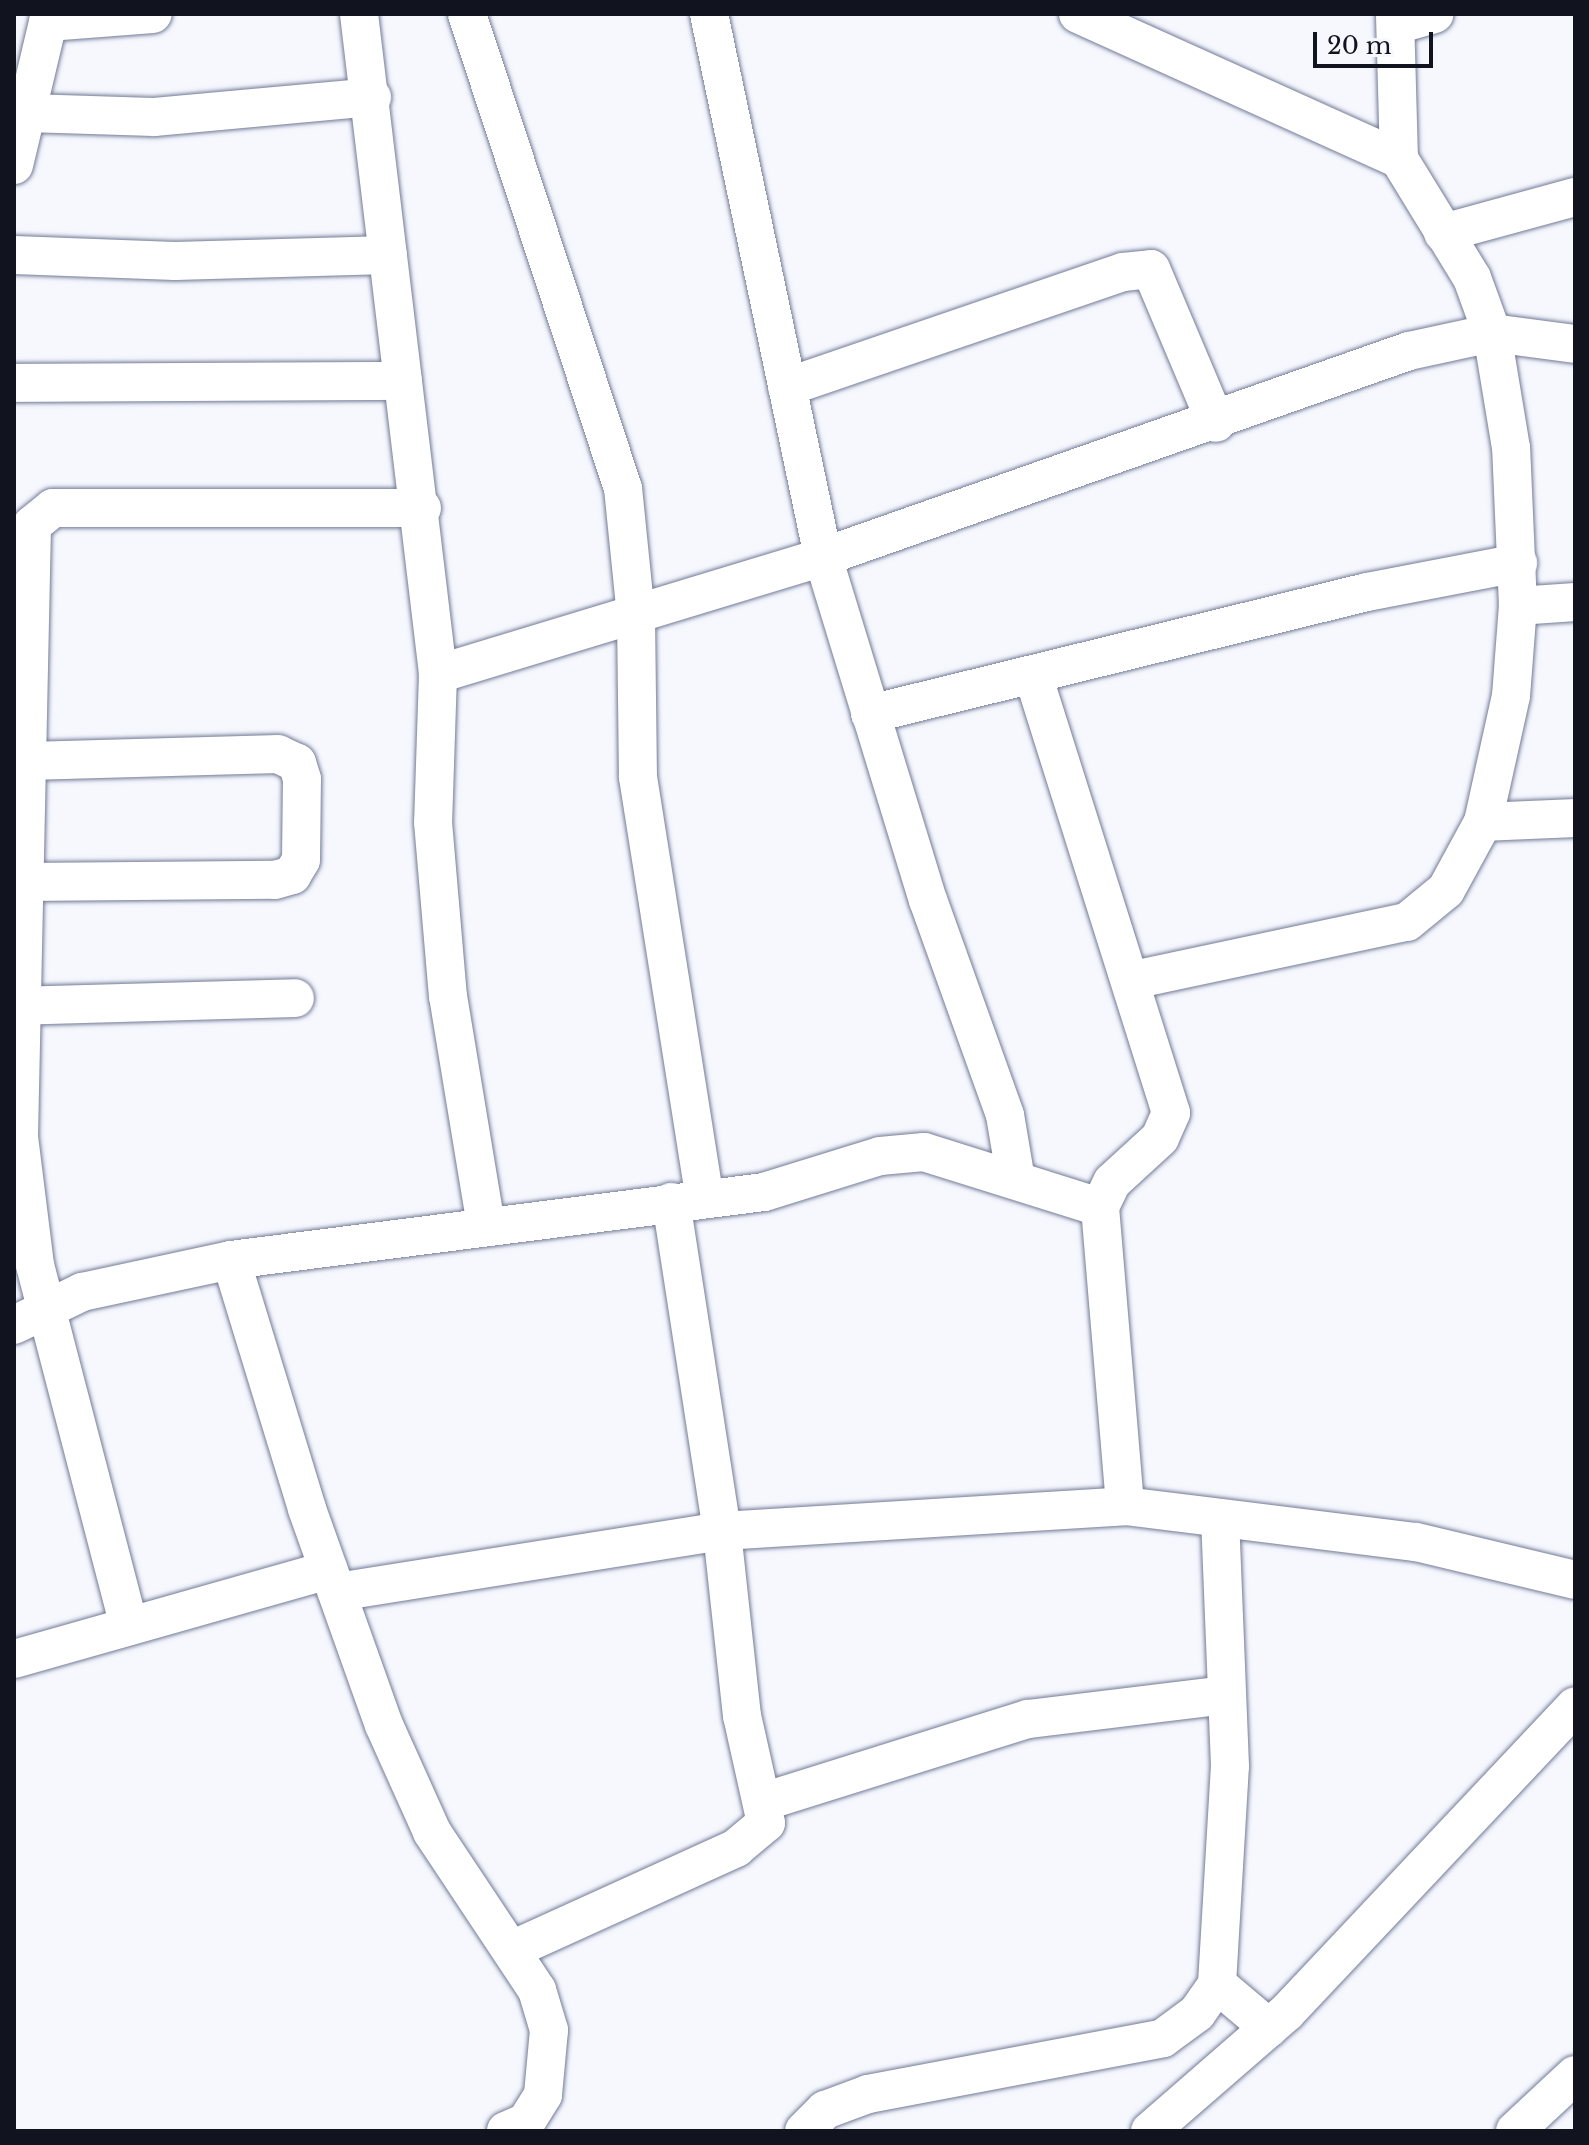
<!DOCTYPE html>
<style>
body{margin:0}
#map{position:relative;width:1589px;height:2145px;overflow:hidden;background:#f6f8fe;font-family:"Libre Baskerville",serif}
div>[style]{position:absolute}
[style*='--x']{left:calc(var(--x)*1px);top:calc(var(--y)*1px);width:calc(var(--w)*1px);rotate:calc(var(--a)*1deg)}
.roads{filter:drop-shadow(0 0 2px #737a97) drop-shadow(0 0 2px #737a97)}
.minor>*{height:38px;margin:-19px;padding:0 19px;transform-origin:19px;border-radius:19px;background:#fff}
span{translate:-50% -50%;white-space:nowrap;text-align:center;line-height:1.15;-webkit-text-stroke:8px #f6f8fe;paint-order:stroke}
.frame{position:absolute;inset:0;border:16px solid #11141f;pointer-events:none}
.scale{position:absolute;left:1313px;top:32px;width:120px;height:36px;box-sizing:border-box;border:4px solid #11141f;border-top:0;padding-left:10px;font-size:24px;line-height:28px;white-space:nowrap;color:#11141f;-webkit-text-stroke:6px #f6f8fe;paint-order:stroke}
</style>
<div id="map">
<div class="roads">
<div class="minor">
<i style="--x:359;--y:14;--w:665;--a:83.17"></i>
<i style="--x:438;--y:674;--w:148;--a:91.9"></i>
<i style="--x:433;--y:822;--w:175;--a:85.1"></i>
<i style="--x:448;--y:996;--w:233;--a:80.6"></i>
<i style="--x:467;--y:14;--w:499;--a:71.8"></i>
<i style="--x:623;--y:488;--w:129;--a:84.2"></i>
<i style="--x:636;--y:616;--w:161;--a:89.3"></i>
<i style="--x:638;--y:777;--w:426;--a:81"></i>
<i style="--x:709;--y:14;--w:555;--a:78.14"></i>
<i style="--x:823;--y:557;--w:359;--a:73"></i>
<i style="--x:928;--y:900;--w:228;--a:70.3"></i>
<i style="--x:1005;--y:1115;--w:66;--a:80.4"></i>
<i style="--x:1078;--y:14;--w:352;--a:24.3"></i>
<i style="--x:48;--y:22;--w:105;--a:-4.4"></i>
<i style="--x:1396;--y:25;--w:40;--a:-16"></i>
<i style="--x:27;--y:113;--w:127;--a:1.8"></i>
<i style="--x:154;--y:117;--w:219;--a:-5.2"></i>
<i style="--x:14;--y:165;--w:155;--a:-76.6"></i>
<i style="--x:1443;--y:233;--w:137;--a:-15.3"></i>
<i style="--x:14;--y:255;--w:161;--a:2.1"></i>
<i style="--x:175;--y:261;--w:213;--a:-1.6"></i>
<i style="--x:14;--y:383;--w:389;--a:-0.3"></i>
<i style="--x:787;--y:387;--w:355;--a:-18.9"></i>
<i style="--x:1123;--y:272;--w:28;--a:-6"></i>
<i style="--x:1151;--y:269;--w:167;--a:67.1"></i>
<i style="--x:1518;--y:606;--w:57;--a:-4"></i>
<i style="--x:438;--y:674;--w:402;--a:-16.9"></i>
<i style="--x:823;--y:557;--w:621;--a:-19.37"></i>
<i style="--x:1409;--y:351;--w:85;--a:-12.2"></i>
<i style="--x:1492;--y:333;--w:84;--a:7.5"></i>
<i style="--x:1033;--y:675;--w:459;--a:72.5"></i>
<i style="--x:1171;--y:1113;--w:27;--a:114"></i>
<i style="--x:1160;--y:1138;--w:65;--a:137.5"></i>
<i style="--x:1112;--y:1182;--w:28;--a:116"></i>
<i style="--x:1100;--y:1207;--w:300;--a:85.2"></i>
<i style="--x:870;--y:714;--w:512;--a:-13.79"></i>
<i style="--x:1367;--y:592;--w:154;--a:-10.9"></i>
<i style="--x:1483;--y:822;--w:92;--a:-2.5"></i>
<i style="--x:23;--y:882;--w:252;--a:-0.5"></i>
<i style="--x:275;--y:880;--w:18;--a:-16"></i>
<i style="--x:292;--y:875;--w:17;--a:-59"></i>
<i style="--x:301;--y:860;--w:81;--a:-89.3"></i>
<i style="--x:302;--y:779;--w:17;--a:-107"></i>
<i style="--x:297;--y:763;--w:21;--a:-155"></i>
<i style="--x:278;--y:754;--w:249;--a:178.4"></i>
<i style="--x:1133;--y:980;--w:280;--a:-12"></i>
<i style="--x:1407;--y:922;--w:50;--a:-39.4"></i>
<i style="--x:1446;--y:890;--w:77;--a:-61.4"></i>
<i style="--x:1483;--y:822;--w:129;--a:-77.5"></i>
<i style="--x:1511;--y:696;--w:90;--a:-85.6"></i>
<i style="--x:1518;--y:606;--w:158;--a:-92.5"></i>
<i style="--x:1511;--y:448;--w:117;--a:-99.4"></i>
<i style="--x:1492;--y:333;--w:59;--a:-110"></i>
<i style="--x:1472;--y:278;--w:140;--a:-121.5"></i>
<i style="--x:1399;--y:159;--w:145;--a:-91.6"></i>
<i style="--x:14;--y:1006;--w:281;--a:-1.6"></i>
<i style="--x:231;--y:1260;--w:260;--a:73"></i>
<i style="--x:307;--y:1509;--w:229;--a:70.4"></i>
<i style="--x:384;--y:1725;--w:117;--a:65.8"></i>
<i style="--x:432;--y:1832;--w:190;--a:56.4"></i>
<i style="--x:537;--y:1990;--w:42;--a:73.3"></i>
<i style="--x:549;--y:2030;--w:65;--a:95.3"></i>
<i style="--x:543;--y:2095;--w:32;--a:122"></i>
<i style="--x:526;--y:2122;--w:22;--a:156"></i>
<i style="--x:14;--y:1325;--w:76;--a:-25.9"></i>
<i style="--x:82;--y:1292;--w:152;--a:-12.1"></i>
<i style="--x:231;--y:1260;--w:537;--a:-7.27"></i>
<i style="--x:764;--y:1192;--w:121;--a:-17.2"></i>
<i style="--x:880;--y:1156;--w:44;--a:-5.2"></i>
<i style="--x:924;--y:1152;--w:184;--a:17.4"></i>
<i style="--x:337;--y:1592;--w:390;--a:-9"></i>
<i style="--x:722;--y:1531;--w:404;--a:-3.5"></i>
<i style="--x:1125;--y:1506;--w:293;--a:7.1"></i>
<i style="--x:1416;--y:1542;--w:163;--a:13.4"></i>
<i style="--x:129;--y:1626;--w:373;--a:-104.6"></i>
<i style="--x:35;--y:1265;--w:129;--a:-97.1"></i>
<i style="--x:19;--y:1137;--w:612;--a:-88.78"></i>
<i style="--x:32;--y:525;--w:27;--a:-39"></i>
<i style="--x:53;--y:508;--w:369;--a:0"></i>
<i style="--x:14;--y:1659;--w:327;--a:-15.8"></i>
<i style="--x:763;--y:1802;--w:278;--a:-17.4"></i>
<i style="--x:1028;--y:1719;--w:200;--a:-6.9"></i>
<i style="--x:516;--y:1948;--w:242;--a:-24.4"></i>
<i style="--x:736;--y:1848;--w:39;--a:-40"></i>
<i style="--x:766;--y:1823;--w:110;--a:-102.6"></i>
<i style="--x:742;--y:1716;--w:186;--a:-96.2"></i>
<i style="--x:722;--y:1531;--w:333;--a:-98.8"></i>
<i style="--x:1217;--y:1984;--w:68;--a:40.2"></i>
<i style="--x:804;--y:2131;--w:30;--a:-45"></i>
<i style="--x:825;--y:2110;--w:46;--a:-20.4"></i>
<i style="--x:868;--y:2094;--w:300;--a:-10.7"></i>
<i style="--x:1163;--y:2038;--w:42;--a:-36.3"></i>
<i style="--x:1197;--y:2013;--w:35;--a:-55"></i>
<i style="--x:1217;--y:1984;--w:218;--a:-86.6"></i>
<i style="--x:1230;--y:1766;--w:248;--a:-92.3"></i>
<i style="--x:1150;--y:2131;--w:181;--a:-41"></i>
<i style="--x:1287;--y:2012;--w:420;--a:-46.7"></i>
<i style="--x:1515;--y:2131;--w:82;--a:-43"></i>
</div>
</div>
<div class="frame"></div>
<div class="scale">20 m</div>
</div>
